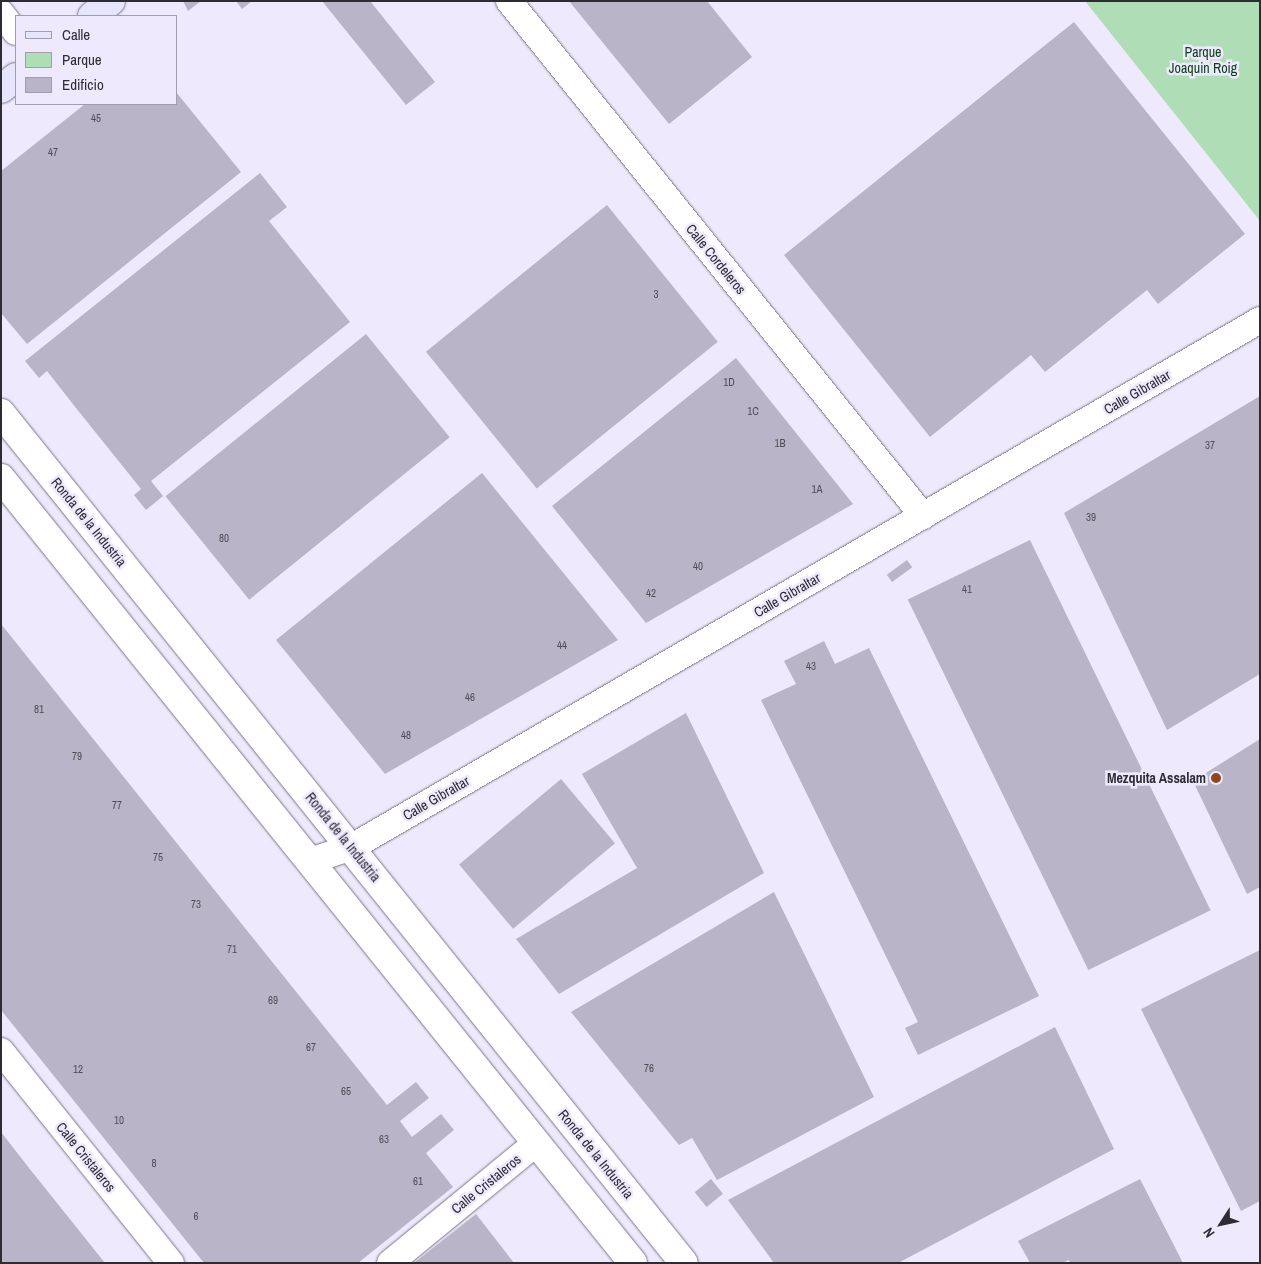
<!DOCTYPE html>
<style>
body{margin:0}
#map{position:relative;width:1261px;height:1264px;overflow:hidden;background:#efe9fd;font-family:"Archivo Narrow",sans-serif}
div>[style]{position:absolute}
[style*='--x']{left:calc(var(--x)*1px);top:calc(var(--y)*1px);width:calc(var(--w)*1px);rotate:calc(var(--a)*1deg)}
.green>*{inset:0;background:#afddb6}
.building>*{inset:0;background:#b9b4c7;transform-origin:0 0}
.roads{filter:drop-shadow(0 0 1px #7b7587) drop-shadow(0 0 1px #7b7587)}
.minor>*{height:26px;margin:-13px;padding:0 13px;transform-origin:13px;border-radius:13px;background:#fff}
.tertiary>*{height:28px;margin:-14px;padding:0 14px;transform-origin:14px;border-radius:14px;background:#fff}
.secondary>*{height:28px;margin:-14px;padding:0 14px;transform-origin:14px;border-radius:14px;background:#e6e5fe}
.dots>*{width:14px;height:14px;translate:-50% -50%;box-sizing:border-box;border:2px solid #efe9fd;border-radius:50%}
span{translate:-50% -50%;white-space:nowrap;text-align:center;line-height:1.15;-webkit-text-stroke:5px #efe9fd;paint-order:stroke}
.number-label{font-size:11px;color:#504d58}
.number-label span{-webkit-text-stroke-width:0}
.park-label{font-size:14px;color:#0c401c}
.street-label{font-size:14px;color:#2d2b33}
.poi-label{font-size:14px;color:#2d2b33;font-weight:700}
.right{translate:-100% -50%;text-align:right}
.frame{position:absolute;inset:0;border:2px solid #2d2b33;pointer-events:none}
.legend{position:absolute;left:15px;top:15px;width:162px;height:90px;box-sizing:border-box;background:#efe9fd;border:1px solid #a19dac;margin:0;padding:6px 9px;list-style:none;font-size:15px;color:#2d2b33}
.legend li{display:flex;align-items:center;gap:10px;height:25px}
.legend b{width:25px;border:1px solid #a19dac}
.north{position:absolute;left:1196px;top:1199px;width:50px;height:50px;-webkit-text-stroke:4px #efe9fd;paint-order:stroke;rotate:235deg;font-size:14px;font-weight:700;line-height:20px;text-align:center;color:#2d2b33}
.north::after{content:'';display:block;margin:auto;width:18px;height:22px;background:#2d2b33;clip-path:polygon(50% 0,100% 100%,50% 72%,0 100%)}
</style>
<div id="map">
<div class="green">
<i style="clip-path:polygon(1085px 1px,1260px 1px,1260px 221px)"></i>
</div>
<div class="building">
<i style="clip-path:polygon(183px 1px,201px 1px,188px 11px)"></i>
<i style="clip-path:polygon(236px 1px,252px 1px,242px 9px)"></i>
<i style="clip-path:polygon(322px 1px,370px 1px,435px 82px,406px 105px)"></i>
<i style="clip-path:polygon(569px 1px,707px 1px,752px 57px,669px 124px)"></i>
<i style="clip-path:polygon(1074px 22px,1245px 234px,1158px 304px,1147px 290px,1045px 372px,1031px 355px,930px 437px,784px 255px)"></i>
<i style="clip-path:polygon(176px 92px,241px 172px,27px 344px,1px 313px,1px 171px,85px 104px,176px 104px)"></i>
<i style="clip-path:polygon(260px 173px,287px 207px,269px 221px,350px 322px,151px 481px,163px 496px,146px 510px,134px 495px,141px 489px,76px 408px,47px 371px,39px 378px,25px 361px)"></i>
<i style="left:607px;top:205px;width:176px;height:233px;rotate:51deg"></i>
<i style="left:366px;top:334px;width:133px;height:258px;rotate:51deg"></i>
<i style="clip-path:polygon(736px 358px,853px 504px,646px 623px,552px 506px)"></i>
<i style="clip-path:polygon(1260px 396px,1260px 674px,1167px 730px,1064px 513px)"></i>
<i style="clip-path:polygon(482px 473px,618px 640px,385px 774px,276px 640px)"></i>
<i style="left:1030px;top:540px;width:412px;height:136px;rotate:64deg"></i>
<i style="left:907px;top:560px;width:9px;height:25px;rotate:54deg"></i>
<i style="clip-path:polygon(1px 624px,387px 1105px,416px 1082px,429px 1098px,400px 1121px,412px 1137px,441px 1114px,454px 1130px,426px 1153px,453px 1187px,358px 1263px,204px 1263px,1px 1010px)"></i>
<i style="clip-path:polygon(824px 641px,835px 664px,869px 648px,1039px 996px,918px 1055px,905px 1028px,918px 1022px,761px 700px,796px 684px,784px 661px)"></i>
<i style="clip-path:polygon(686px 713px,764px 873px,559px 994px,516px 939px,637px 868px,582px 774px)"></i>
<i style="clip-path:polygon(1260px 739px,1260px 887px,1247px 894px,1193px 781px)"></i>
<i style="left:561px;top:779px;width:84px;height:133px;rotate:50deg"></i>
<i style="clip-path:polygon(774px 892px,874px 1097px,717px 1180px,692px 1138px,679px 1145px,571px 1012px)"></i>
<i style="clip-path:polygon(1260px 950px,1260px 1201px,1241px 1211px,1141px 1009px)"></i>
<i style="clip-path:polygon(1055px 1027px,1114px 1149px,898px 1263px,774px 1263px,728px 1200px)"></i>
<i style="clip-path:polygon(1px 1132px,29px 1168px,105px 1263px,1px 1263px)"></i>
<i style="left:711px;top:1179px;width:19px;height:21px;rotate:51deg"></i>
<i style="clip-path:polygon(1140px 1179px,1183px 1263px,1070px 1263px,1069px 1260px,1062px 1263px,1030px 1263px,1018px 1241px)"></i>
<i style="clip-path:polygon(476px 1214px,514px 1263px,414px 1263px)"></i>
</div>
<div class="roads">
<div class="minor">
<i style="--x:509;--y:1;--w:661;--a:51.2"></i>
<i style="--x:1;--y:13;--w:24;--a:52"></i>
<i style="--x:310;--y:861;--w:44;--a:-18.4"></i>
<i style="--x:352;--y:847;--w:1050;--a:-30.13"></i>
<i style="--x:1;--y:1051;--w:272;--a:51.3"></i>
<i style="--x:390;--y:1263;--w:189;--a:-39.4"></i>
</div>
<div class="tertiary">
<i style="--x:1;--y:413;--w:1090;--a:51.22"></i>
<i style="--x:1;--y:478;--w:1008;--a:51.16"></i>
</div>
<div class="secondary">
<i style="--x:92;--y:16;--w:24;--a:-38"></i>
<i style="--x:1;--y:89;--w:19;--a:-39"></i>
</div>
</div>
<div class="dots">
<i style="left:1216px;top:778px;background:#8d491d"></i>
</div>
<div class="number-label">
<span style="left:96px;top:118px">45</span>
<span style="left:53px;top:152px">47</span>
<span style="left:656px;top:294px">3</span>
<span style="left:729px;top:382px">1D</span>
<span style="left:753px;top:411px">1C</span>
<span style="left:780px;top:443px">1B</span>
<span style="left:1210px;top:445px">37</span>
<span style="left:817px;top:489px">1A</span>
<span style="left:1091px;top:517px">39</span>
<span style="left:224px;top:538px">80</span>
<span style="left:698px;top:566px">40</span>
<span style="left:967px;top:589px">41</span>
<span style="left:651px;top:593px">42</span>
<span style="left:562px;top:645px">44</span>
<span style="left:811px;top:666px">43</span>
<span style="left:470px;top:697px">46</span>
<span style="left:39px;top:709px">81</span>
<span style="left:406px;top:735px">48</span>
<span style="left:77px;top:756px">79</span>
<span style="left:117px;top:805px">77</span>
<span style="left:158px;top:857px">75</span>
<span style="left:196px;top:904px">73</span>
<span style="left:232px;top:949px">71</span>
<span style="left:273px;top:1000px">69</span>
<span style="left:311px;top:1047px">67</span>
<span style="left:649px;top:1068px">76</span>
<span style="left:78px;top:1069px">12</span>
<span style="left:346px;top:1091px">65</span>
<span style="left:119px;top:1120px">10</span>
<span style="left:384px;top:1139px">63</span>
<span style="left:154px;top:1163px">8</span>
<span style="left:418px;top:1181px">61</span>
<span style="left:196px;top:1216px">6</span>
</div>
<div class="park-label">
<span style="left:1203px;top:60px">Parque<br>Joaquin Roig</span>
</div>
<div class="street-label">
<span style="left:716px;top:259px;rotate:51deg">Calle Cordeleros</span>
<span style="left:1137px;top:392px;rotate:-30deg">Calle Gibraltar</span>
<span style="left:89px;top:522px;rotate:51deg">Ronda de la Industria</span>
<span style="left:787px;top:595px;rotate:-30deg">Calle Gibraltar</span>
<span style="left:436px;top:798px;rotate:-30deg">Calle Gibraltar</span>
<span style="left:343px;top:837px;rotate:51deg">Ronda de la Industria</span>
<span style="left:596px;top:1154px;rotate:51deg">Ronda de la Industria</span>
<span style="left:86px;top:1157px;rotate:51deg">Calle Cristaleros</span>
<span style="left:486px;top:1184px;rotate:-39deg">Calle Cristaleros</span>
</div>
<div class="poi-label">
<span class="right" style="left:1206px;top:778px">Mezquita Assalam</span>
</div>
<div class="frame"></div>
<ul class="legend">
<li><b style="height:6px;background:#e6e5fe"></b>Calle</li>
<li><b style="height:14px;background:#afddb6"></b>Parque</li>
<li><b style="height:14px;background:#b9b4c7"></b>Edificio</li>
</ul>
<div class="north">N</div>
</div>
